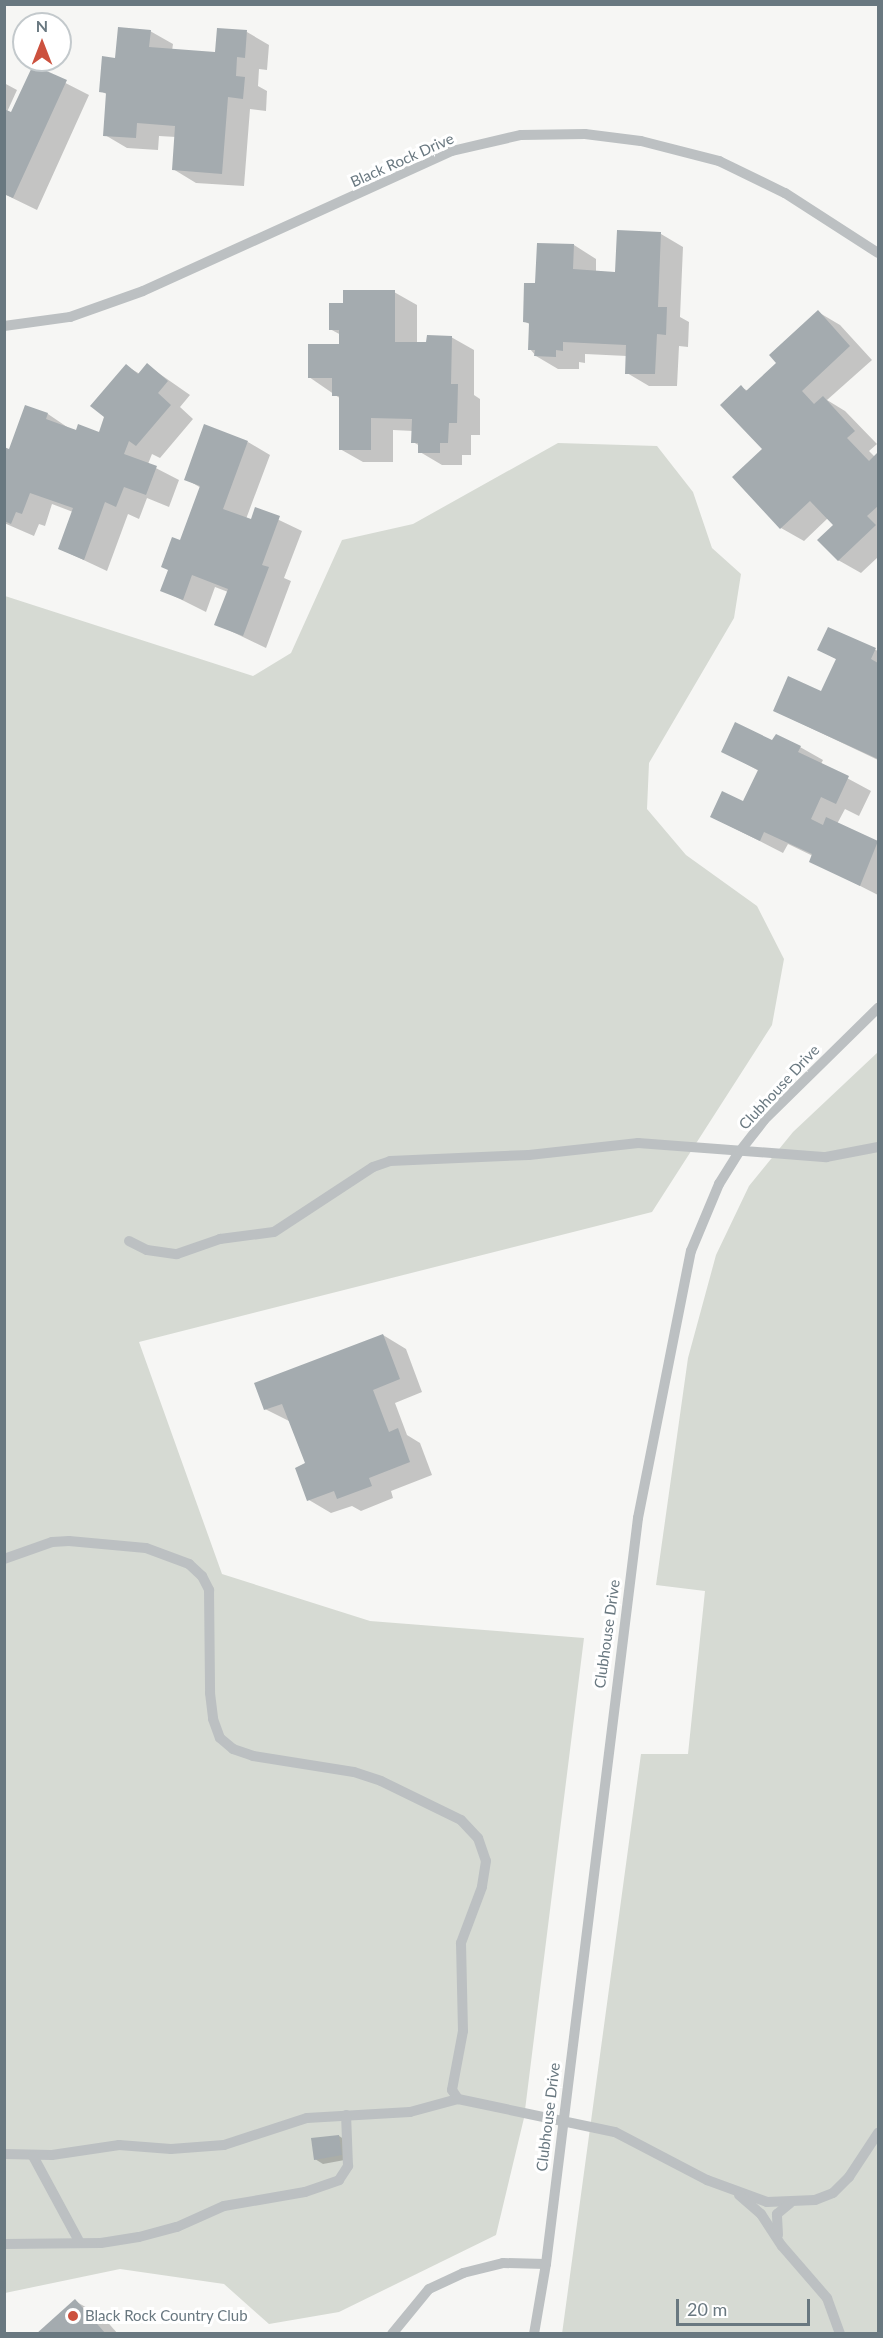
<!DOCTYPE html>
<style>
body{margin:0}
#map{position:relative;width:883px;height:2338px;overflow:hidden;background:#f6f6f4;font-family:Lato,sans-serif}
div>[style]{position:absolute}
.green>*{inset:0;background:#d6dad3}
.shadow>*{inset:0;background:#0003}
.building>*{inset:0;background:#a4abaf}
.minor>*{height:10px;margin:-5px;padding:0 5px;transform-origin:5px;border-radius:5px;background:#bcc0c2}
.dots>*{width:16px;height:16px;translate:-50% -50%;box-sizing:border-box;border:3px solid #fff;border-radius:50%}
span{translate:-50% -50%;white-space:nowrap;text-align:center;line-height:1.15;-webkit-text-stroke:6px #fff;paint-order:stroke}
.street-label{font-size:15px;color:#697880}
.poi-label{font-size:15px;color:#697880}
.left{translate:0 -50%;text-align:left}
.frame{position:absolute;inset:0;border:6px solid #697880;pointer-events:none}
.north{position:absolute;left:12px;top:12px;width:60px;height:60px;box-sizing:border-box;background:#fff;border:2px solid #c3c9cc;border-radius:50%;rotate:0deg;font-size:16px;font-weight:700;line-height:24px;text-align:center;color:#697880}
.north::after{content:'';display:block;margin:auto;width:21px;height:27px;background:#cc513e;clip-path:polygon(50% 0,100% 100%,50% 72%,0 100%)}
.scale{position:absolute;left:676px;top:2299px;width:134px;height:27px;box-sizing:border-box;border:3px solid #697880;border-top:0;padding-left:8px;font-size:18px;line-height:21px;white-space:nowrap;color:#697880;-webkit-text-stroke:4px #fff;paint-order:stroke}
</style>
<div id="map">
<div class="green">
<div style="clip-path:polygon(558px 443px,657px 446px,693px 492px,712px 548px,741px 574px,734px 618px,649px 763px,647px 809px,686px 855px,757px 906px,784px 959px,772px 1025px,652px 1212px,139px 1342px,222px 1574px,370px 1621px,584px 1638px,524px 2118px,496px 2235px,339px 2312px,269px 2324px,224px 2284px,120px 2269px,5px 2293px,5px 596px,253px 676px,291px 653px,342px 540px,413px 524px)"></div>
<div style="clip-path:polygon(878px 1052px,878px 2333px,562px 2334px,641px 1754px,688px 1754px,705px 1591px,656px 1585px,688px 1358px,716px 1255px,749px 1186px,793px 1132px)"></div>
</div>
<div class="shadow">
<div style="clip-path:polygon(150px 31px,173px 44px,172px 51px,216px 54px,247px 32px,269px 45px,267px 70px,259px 69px,258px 86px,267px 91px,266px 111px,250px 109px,244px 186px,196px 183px,173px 169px,176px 137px,159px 136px,158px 150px,127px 148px,105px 135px,108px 95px,101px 91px,117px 60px)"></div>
<div style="clip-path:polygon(34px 67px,89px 95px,37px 210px,4px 194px,4px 83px,17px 90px,7px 112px,12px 114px)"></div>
<div style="clip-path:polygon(661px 234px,683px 247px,680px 317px,689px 322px,688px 347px,679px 346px,677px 386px,649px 386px,627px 373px,627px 356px,585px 354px,585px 363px,579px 362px,579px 369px,558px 369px,536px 356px,530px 349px,531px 325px,524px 321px,537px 285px,574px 245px,596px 259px,596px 272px,616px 273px)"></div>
<div style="clip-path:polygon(394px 292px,417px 305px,417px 344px,451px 337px,474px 350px,474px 395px,480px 399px,480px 435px,471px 435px,471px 455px,462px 455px,462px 465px,442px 465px,420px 452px,420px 446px,413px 442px,413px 431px,393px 430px,393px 462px,363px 462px,340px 449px,341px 399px,309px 377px,341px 345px,341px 335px,330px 329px,344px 304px)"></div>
<div style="clip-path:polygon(818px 312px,840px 325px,872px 360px,827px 400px,845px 411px,877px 444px,869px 451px,875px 457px,878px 454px,878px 557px,861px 573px,838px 560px,835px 525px,828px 518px,804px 541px,781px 528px,764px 450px,741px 387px,748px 391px,778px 363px)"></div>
<div style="clip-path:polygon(147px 365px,190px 395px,180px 407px,193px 419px,160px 458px,152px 454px,148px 464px,179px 480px,169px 507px,147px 498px,139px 519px,128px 514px,107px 571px,60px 549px,73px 512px,52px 504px,45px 526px,39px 524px,34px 536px,4px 523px,4px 449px,10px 451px,26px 407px,48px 414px,70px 429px,100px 434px,126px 366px,140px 374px)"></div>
<div style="clip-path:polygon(248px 442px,270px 455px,246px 519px,252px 521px,256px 509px,302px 531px,284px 578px,291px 581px,266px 648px,216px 624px,228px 592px,215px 587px,206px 612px,162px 590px,201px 488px,186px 479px)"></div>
<div style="clip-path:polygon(829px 629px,878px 651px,878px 760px,775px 711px,822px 693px,838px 660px,819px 650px)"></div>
<div style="clip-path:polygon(773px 742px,800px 747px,823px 760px,821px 764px,871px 791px,859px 816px,845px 809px,837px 824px,878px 843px,878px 895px,811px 861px,813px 856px,788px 844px,783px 853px,712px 817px,744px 803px,759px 771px,723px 751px)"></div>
<div style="clip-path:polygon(383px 1335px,406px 1349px,422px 1392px,395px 1403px,407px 1435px,420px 1443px,432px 1475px,391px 1491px,393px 1498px,361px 1511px,352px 1506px,331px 1513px,309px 1500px,307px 1464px,291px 1422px,265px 1409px)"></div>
<div style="clip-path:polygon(339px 2136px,347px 2141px,350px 2159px,323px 2164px,315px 2159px)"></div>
<div style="clip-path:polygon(75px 2301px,103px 2317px,118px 2334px,38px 2334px)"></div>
</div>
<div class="building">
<div style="clip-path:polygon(118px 27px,151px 30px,149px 47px,215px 52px,217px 28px,247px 30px,245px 58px,237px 57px,236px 76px,245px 77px,243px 99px,228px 97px,222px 174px,172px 170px,175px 126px,137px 123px,136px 138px,103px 136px,106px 93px,99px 92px,102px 56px,115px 58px)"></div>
<div style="clip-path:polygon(33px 65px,67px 80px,13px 198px,4px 194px,4px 109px,11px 112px)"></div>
<div style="clip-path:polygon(617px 230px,661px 232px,658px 307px,667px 307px,666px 335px,657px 334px,655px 374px,625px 374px,626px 345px,563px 342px,563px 351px,556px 350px,556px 357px,534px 356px,535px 350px,528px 350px,529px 323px,523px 322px,524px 283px,535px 283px,537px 243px,574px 244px,573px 269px,615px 272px)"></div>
<div style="clip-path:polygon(343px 290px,395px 290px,395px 342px,426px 342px,427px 335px,452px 336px,451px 384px,458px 384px,457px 423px,449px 423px,448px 443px,440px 443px,440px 453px,418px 453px,418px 443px,411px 443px,412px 419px,371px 418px,371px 450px,339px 450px,339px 396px,332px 396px,332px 378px,308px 378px,308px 344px,339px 344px,339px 330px,329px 330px,329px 303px,343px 303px)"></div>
<div style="clip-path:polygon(818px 310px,850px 346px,802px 391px,814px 404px,823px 396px,855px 431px,847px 438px,869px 461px,878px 452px,878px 506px,867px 516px,876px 525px,838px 561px,817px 540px,833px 525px,810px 501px,780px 529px,732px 477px,762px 449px,720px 405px,741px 385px,746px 391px,776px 363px,769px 355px)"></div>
<div style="clip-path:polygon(147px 363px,168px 381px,158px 393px,171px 405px,136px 446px,129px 441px,124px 454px,157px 466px,146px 495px,124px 487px,116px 507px,105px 502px,84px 560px,58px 549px,73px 508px,30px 493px,22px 514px,16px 512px,11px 524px,4px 521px,4px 447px,9px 449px,25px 405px,48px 413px,46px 419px,76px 430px,78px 424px,99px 432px,104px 417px,90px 406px,126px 364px,138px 374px)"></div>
<div style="clip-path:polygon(204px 424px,248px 441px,223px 509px,251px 519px,255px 507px,280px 516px,262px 565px,269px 567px,243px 636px,214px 625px,228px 589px,192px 575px,183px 600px,160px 591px,168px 570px,161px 567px,172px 537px,180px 540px,200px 486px,184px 480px)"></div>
<div style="clip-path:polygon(828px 627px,876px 648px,871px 659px,878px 663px,878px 759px,773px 711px,788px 676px,821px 691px,836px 659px,817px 650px)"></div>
<div style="clip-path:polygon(735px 722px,772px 740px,776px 734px,801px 746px,798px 752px,849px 776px,836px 804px,821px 797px,811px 819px,823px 825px,826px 817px,878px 841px,860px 886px,809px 862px,812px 854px,764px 832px,760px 841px,710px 817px,722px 791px,743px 801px,758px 770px,721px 752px)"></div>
<div style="clip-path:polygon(383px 1334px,400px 1379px,373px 1390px,389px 1432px,398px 1428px,410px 1462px,369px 1478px,372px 1486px,337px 1499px,334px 1491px,307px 1501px,295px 1468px,305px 1463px,282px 1404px,264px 1410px,254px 1383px)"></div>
<div style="clip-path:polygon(339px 2135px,342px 2155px,314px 2160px,311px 2138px)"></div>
<div style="clip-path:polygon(75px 2299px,106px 2334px,36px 2334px)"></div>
</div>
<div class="minor">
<div style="left:4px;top:326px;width:67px;rotate:-7.8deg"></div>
<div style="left:70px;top:317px;width:77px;rotate:-19.6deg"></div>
<div style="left:143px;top:291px;width:339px;rotate:-24.4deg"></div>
<div style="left:452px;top:151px;width:71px;rotate:-13.1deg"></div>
<div style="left:521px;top:135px;width:64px;rotate:-0.9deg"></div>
<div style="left:585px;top:134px;width:56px;rotate:7.1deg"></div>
<div style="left:641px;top:141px;width:81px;rotate:14.4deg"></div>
<div style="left:719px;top:161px;width:73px;rotate:25.9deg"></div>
<div style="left:785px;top:193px;width:111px;rotate:32.8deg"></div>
<div style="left:129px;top:1241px;width:20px;rotate:27deg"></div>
<div style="left:147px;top:1250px;width:30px;rotate:8deg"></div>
<div style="left:177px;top:1254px;width:46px;rotate:-19.2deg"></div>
<div style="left:220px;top:1239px;width:54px;rotate:-7.4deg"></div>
<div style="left:274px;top:1232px;width:118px;rotate:-33.3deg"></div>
<div style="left:373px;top:1167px;width:18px;rotate:-19deg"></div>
<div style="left:390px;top:1161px;width:139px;rotate:-2.5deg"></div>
<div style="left:529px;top:1155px;width:110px;rotate:-6.3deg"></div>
<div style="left:638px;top:1143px;width:189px;rotate:4.3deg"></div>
<div style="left:826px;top:1157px;width:53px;rotate:-10.9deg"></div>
<div style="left:4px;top:1559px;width:51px;rotate:-19.5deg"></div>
<div style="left:52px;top:1542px;width:17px;rotate:-3deg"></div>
<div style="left:69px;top:1541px;width:77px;rotate:5.2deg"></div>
<div style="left:146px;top:1548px;width:46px;rotate:20.4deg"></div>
<div style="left:189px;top:1564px;width:18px;rotate:43deg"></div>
<div style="left:202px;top:1576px;width:16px;rotate:63deg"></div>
<div style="left:209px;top:1590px;width:103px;rotate:89.4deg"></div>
<div style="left:210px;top:1693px;width:26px;rotate:83deg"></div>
<div style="left:213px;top:1719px;width:20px;rotate:70deg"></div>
<div style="left:220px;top:1738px;width:17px;rotate:40deg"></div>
<div style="left:233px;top:1749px;width:21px;rotate:19deg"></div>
<div style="left:253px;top:1756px;width:102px;rotate:9deg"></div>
<div style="left:354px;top:1772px;width:28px;rotate:18deg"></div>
<div style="left:381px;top:1781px;width:89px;rotate:26deg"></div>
<div style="left:461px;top:1820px;width:25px;rotate:47deg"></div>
<div style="left:478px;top:1838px;width:24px;rotate:71deg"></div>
<div style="left:486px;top:1861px;width:26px;rotate:99deg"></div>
<div style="left:482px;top:1887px;width:60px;rotate:110.6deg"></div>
<div style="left:461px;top:1943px;width:88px;rotate:88.7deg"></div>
<div style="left:463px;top:2031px;width:60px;rotate:100.6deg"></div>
<div style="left:452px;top:2090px;width:11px;rotate:56deg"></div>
<div style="left:458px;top:2099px;width:160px;rotate:11.9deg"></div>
<div style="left:615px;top:2132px;width:104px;rotate:27.6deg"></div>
<div style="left:707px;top:2180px;width:64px;rotate:20.1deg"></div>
<div style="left:767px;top:2202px;width:48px;rotate:-2.4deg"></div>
<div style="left:815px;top:2200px;width:19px;rotate:-21deg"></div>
<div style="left:833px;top:2193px;width:23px;rotate:-45deg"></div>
<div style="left:849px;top:2177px;width:53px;rotate:-56.6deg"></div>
<div style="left:4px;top:2154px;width:48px;rotate:1.2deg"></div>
<div style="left:52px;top:2155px;width:68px;rotate:-8.5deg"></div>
<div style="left:119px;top:2145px;width:52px;rotate:4.4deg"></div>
<div style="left:171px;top:2149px;width:53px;rotate:-4.3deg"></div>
<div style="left:224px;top:2145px;width:87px;rotate:-18deg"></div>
<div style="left:307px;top:2118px;width:103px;rotate:-3.3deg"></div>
<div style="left:410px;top:2112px;width:50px;rotate:-15.2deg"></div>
<div style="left:33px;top:2156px;width:99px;rotate:61.6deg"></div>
<div style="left:739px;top:2195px;width:29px;rotate:41deg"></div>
<div style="left:761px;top:2214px;width:38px;rotate:57deg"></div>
<div style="left:782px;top:2246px;width:69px;rotate:49.1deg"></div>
<div style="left:827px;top:2298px;width:38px;rotate:70deg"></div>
<div style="left:778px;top:2235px;width:21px;rotate:-93deg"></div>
<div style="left:777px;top:2214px;width:17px;rotate:-40deg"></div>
<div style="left:4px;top:2244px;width:97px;rotate:-0.6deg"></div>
<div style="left:101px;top:2243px;width:38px;rotate:-9deg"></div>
<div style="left:139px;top:2237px;width:39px;rotate:-15deg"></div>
<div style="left:177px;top:2227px;width:51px;rotate:-24.1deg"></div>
<div style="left:224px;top:2206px;width:82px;rotate:-9.8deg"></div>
<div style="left:305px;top:2192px;width:36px;rotate:-19deg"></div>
<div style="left:339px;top:2180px;width:17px;rotate:-57deg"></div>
<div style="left:348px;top:2166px;width:51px;rotate:-92.2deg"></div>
<div style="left:392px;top:2334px;width:58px;rotate:-50.6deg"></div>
<div style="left:429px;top:2289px;width:38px;rotate:-25deg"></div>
<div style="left:463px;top:2273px;width:41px;rotate:-14deg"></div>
<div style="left:503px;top:2263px;width:43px;rotate:1.3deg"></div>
<div style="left:534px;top:2334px;width:71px;rotate:-80.3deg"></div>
<div style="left:546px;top:2264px;width:752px;rotate:-82.97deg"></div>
<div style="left:638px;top:1518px;width:272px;rotate:-78.8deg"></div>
<div style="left:691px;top:1251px;width:73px;rotate:-67.3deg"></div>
<div style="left:719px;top:1184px;width:39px;rotate:-58deg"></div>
<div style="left:740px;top:1151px;width:39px;rotate:-52deg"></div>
<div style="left:764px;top:1120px;width:160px;rotate:-44.5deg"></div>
</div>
<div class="dots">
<div style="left:73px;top:2316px;background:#cc513e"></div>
</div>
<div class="street-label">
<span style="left:402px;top:160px;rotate:-24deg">Black Rock Drive</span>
<span style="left:779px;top:1087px;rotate:-47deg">Clubhouse Drive</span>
<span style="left:607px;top:1634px;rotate:-82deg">Clubhouse Drive</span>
<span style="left:548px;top:2117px;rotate:-83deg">Clubhouse Drive</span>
</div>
<div class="poi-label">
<span class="left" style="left:85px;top:2316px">Black Rock Country Club</span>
</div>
<div class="frame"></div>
<div class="north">N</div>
<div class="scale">20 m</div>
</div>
